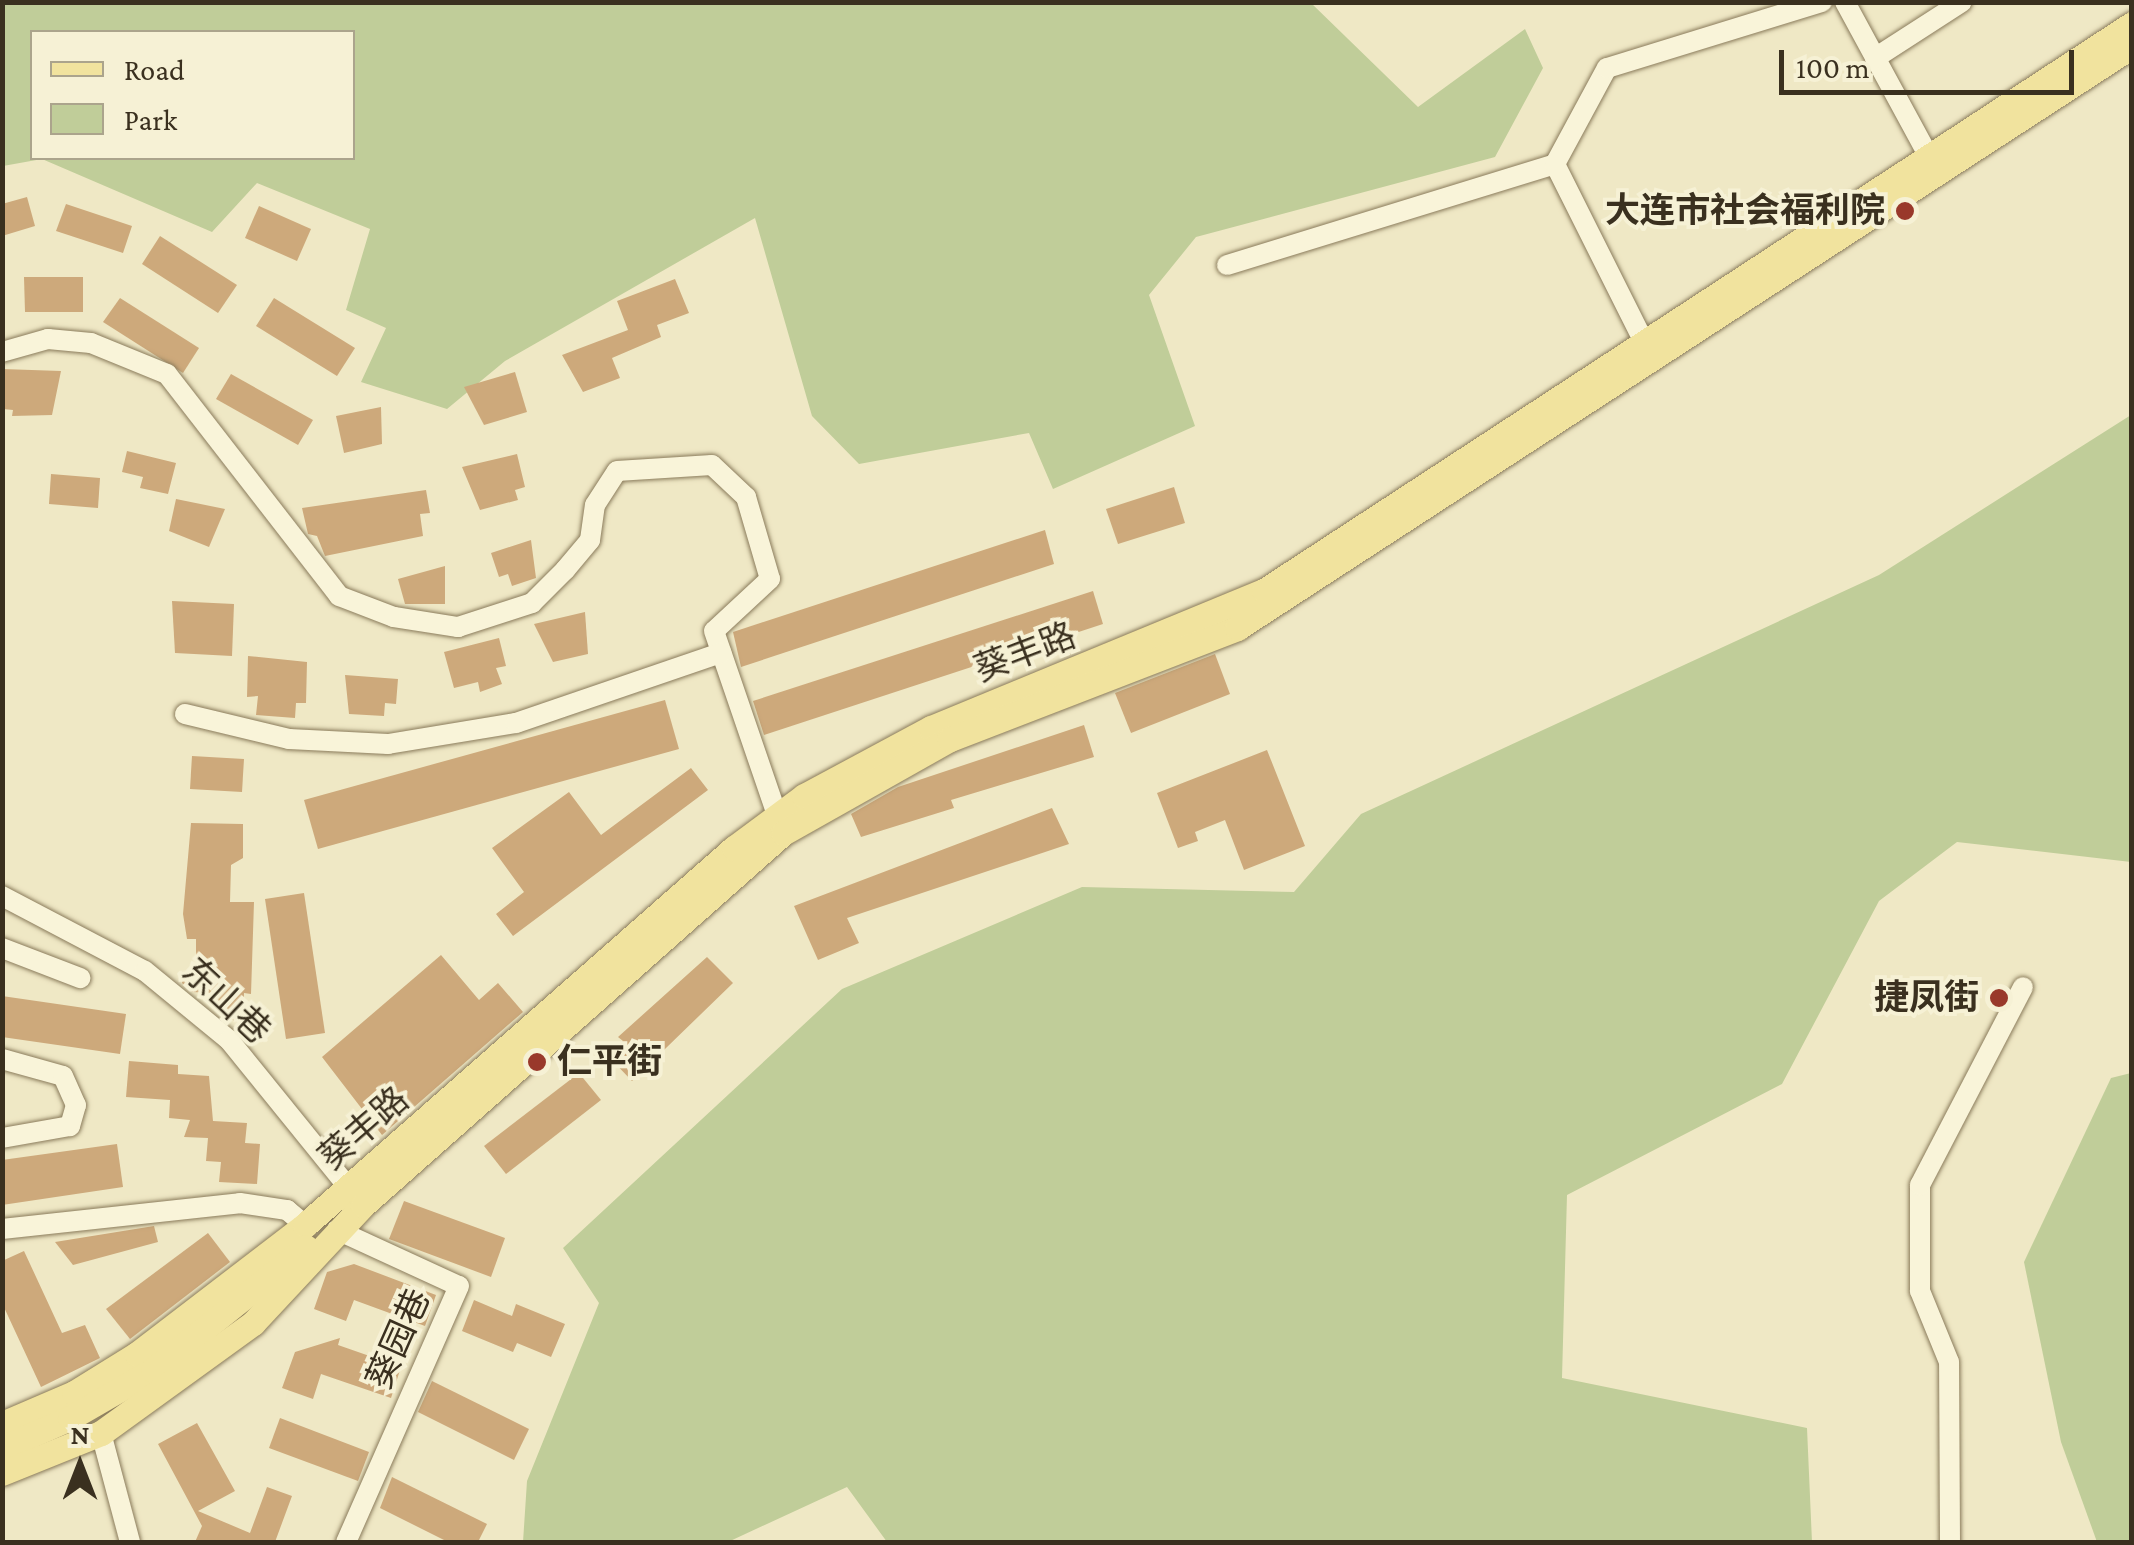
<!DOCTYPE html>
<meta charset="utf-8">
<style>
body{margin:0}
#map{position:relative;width:2134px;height:1545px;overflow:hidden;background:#efe8c5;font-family:"Crimson Pro","Noto Sans SC",serif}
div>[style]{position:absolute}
.green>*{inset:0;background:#c0cd99}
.building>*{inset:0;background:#cda97b}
.roads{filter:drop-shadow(0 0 2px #8a7b5b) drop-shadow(0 0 2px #8a7b5b)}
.minor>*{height:20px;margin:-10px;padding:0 10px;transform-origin:10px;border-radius:10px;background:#f9f4d9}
.major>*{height:25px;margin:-12.5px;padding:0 12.5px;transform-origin:12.5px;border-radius:12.5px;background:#f1e39e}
.dots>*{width:28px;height:28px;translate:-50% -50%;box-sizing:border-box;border:5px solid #f6f1d5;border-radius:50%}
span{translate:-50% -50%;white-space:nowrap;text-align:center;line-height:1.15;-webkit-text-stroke:8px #f6f1d5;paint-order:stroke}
.poi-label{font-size:35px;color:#3a301f;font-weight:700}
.right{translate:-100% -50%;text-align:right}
.left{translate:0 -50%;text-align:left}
.street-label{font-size:35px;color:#3a301f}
.frame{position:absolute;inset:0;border:5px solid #3a301f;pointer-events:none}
.legend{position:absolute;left:30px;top:30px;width:325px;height:130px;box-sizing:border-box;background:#f6f1d5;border:2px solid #aba48c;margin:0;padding:12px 18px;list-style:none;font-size:30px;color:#3a301f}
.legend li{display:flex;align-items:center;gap:20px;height:50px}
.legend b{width:50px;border:2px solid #aba48c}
.north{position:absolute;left:30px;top:1415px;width:100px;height:100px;-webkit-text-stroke:8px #f6f1d5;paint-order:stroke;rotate:0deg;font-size:28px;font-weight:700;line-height:40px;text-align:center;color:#3a301f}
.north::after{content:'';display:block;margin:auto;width:35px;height:45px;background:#3a301f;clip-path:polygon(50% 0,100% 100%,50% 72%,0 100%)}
.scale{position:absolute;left:1779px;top:50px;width:295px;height:45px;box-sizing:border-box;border:5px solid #3a301f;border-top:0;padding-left:12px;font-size:30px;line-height:35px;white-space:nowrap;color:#3a301f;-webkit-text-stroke:8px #f6f1d5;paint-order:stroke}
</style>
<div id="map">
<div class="green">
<div style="clip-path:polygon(evenodd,1310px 2px,1418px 107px,1525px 29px,1543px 68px,1495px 157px,1196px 237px,1149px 295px,1195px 426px,1053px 489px,1029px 433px,859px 464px,812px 416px,755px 218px,505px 361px,447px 409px,361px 382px,386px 328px,346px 310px,370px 229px,257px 183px,212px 232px,42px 159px,3px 166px,3px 3px,1310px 2px,32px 32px,352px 32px,352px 158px,32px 158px,32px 32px)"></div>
<div style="clip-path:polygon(2131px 415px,2131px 862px,1957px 842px,1879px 901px,1782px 1084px,1567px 1195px,1562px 1378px,1807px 1428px,1812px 1542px,887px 1542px,847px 1487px,728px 1542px,523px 1542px,527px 1481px,599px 1303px,563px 1248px,842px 989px,1082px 887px,1294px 892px,1361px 814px,1879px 575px)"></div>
<div style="clip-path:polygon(2131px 1073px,2131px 1542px,2097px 1542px,2061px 1442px,2024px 1262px,2111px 1078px)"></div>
</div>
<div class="building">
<div style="clip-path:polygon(27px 197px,35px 226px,2px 236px,2px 204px)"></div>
<div style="clip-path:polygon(66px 204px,132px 226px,123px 253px,56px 231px)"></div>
<div style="clip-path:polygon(259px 206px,311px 229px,297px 261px,245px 238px)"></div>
<div style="clip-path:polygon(160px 236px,237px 285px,218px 313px,142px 264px)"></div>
<div style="clip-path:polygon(24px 277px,83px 277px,83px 312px,25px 312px)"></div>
<div style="clip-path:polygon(675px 279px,689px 313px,657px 325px,661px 337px,612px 358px,620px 378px,583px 392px,562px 355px,628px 330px,617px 301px)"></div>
<div style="clip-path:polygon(120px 298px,199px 348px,183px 373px,103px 322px)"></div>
<div style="clip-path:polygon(274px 298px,355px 348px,337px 376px,256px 326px)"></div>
<div style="clip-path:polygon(2px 369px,61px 371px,52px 415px,12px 416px,13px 410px,3px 409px)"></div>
<div style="clip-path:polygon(515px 372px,527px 412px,484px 425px,464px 387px)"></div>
<div style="clip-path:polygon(231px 374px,313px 420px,298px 445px,216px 399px)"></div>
<div style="clip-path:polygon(381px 407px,382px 444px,344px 453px,336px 416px)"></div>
<div style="clip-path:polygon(127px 451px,176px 463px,168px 494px,140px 488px,143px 477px,122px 472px)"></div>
<div style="clip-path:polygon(517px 454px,525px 487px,515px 490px,518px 500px,480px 510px,462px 467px)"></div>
<div style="clip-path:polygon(51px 474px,100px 478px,98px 508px,49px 504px)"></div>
<div style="clip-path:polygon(1174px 487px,1185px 523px,1118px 544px,1106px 509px)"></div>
<div style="clip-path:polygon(426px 490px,430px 513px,420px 514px,423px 536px,325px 556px,317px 536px,308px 534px,302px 508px)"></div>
<div style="clip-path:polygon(176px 499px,225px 509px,209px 547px,169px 531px)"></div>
<div style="clip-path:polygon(1045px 530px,1054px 564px,741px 667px,733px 632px)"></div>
<div style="clip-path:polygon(531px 540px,536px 578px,512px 586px,508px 574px,499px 577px,491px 553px)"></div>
<div style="clip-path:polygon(445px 566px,445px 604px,405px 604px,398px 579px)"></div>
<div style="clip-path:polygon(1093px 591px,1103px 624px,764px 735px,753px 701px)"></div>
<div style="clip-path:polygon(172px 601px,234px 604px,232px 656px,175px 653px)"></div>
<div style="clip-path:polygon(585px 612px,588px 654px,553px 662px,534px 624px)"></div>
<div style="clip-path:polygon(499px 638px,506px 666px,496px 668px,502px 684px,480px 692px,478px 682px,454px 688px,444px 652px)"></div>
<div style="clip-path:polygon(1215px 654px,1230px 694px,1131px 733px,1115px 693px)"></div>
<div style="clip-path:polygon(248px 656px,307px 662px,306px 703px,296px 703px,295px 718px,256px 715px,258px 696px,247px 697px)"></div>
<div style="clip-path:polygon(345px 675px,398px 679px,396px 704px,385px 703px,384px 716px,349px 714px)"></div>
<div style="clip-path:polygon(665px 700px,679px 749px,318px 849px,304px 800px)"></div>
<div style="clip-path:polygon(1084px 725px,1094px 757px,951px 800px,954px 808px,861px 837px,851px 814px,898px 787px)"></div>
<div style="clip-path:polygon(1267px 750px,1305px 846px,1244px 870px,1225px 820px,1195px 832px,1198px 841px,1178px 848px,1157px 793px)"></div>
<div style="clip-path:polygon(192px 756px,244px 759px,242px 792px,190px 789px)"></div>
<div style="clip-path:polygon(691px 768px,708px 790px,513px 936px,496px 914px,524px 892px,492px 848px,569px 792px,601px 835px)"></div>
<div style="clip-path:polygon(1052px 808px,1069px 844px,847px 918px,859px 943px,818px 960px,794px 906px)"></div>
<div style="clip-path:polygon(191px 823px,243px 824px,243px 858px,231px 865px,230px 902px,254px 902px,251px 994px,244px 993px,243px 1026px,213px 1009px,214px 993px,192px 992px,182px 983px,182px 971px,196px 972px,196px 939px,187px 939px,183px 914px)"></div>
<div style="clip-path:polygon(304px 893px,325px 1033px,286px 1039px,265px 899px)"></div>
<div style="clip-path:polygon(441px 955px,479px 1000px,498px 983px,523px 1012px,382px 1135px,322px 1057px)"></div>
<div style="clip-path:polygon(707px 957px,733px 983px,632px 1081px,608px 1056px,623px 1041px,618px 1037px)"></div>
<div style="clip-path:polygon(2px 996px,126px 1014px,120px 1054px,2px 1037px)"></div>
<div style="clip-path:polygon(129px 1061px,178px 1065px,178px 1074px,209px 1076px,213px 1121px,247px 1123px,245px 1143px,260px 1144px,257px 1184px,219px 1182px,221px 1162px,206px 1161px,208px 1138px,184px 1137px,190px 1120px,169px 1118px,170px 1100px,126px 1097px)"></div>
<div style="clip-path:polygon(579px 1073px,601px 1100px,506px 1174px,484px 1146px)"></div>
<div style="clip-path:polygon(117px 1144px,123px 1187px,2px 1205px,2px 1160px)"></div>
<div style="clip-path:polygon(404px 1201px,505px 1238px,491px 1277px,389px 1239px)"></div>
<div style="clip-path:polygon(154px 1226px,158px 1242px,73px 1265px,55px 1242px)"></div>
<div style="clip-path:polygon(208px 1233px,230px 1262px,130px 1339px,106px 1309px)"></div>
<div style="clip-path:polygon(24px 1251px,62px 1333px,85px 1325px,100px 1358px,41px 1387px,2px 1303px,2px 1261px)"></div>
<div style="clip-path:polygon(354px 1264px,436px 1295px,425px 1326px,354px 1300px,346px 1321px,314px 1309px,327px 1272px)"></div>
<div style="clip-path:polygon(474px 1300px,512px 1316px,516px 1304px,565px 1324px,551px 1357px,517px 1343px,513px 1352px,462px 1331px)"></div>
<div style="clip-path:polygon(340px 1338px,338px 1345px,401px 1367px,391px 1398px,321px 1374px,313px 1399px,282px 1388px,295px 1352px)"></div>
<div style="clip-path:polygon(432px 1381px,529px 1429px,514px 1460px,418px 1412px)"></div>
<div style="clip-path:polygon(280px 1418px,369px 1452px,358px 1481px,269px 1448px)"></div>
<div style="clip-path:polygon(197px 1423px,235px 1491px,198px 1511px,250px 1533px,267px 1487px,292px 1496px,275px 1542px,195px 1542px,202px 1526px,158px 1444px)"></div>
<div style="clip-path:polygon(392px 1477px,487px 1524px,478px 1542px,448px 1542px,380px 1508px)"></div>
</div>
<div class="roads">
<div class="minor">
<div style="left:1845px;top:2px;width:176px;rotate:61.5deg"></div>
<div style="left:1875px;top:58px;width:103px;rotate:-32.8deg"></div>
<div style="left:1227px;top:265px;width:343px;rotate:-17.1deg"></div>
<div style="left:1644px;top:342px;width:199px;rotate:-116.6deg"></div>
<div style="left:1555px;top:164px;width:109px;rotate:-61.6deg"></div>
<div style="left:1607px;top:68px;width:225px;rotate:-17.1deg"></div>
<div style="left:2px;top:352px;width:48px;rotate:-15.8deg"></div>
<div style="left:48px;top:339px;width:43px;rotate:5.3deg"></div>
<div style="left:91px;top:343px;width:82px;rotate:22.2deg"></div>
<div style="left:167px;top:374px;width:281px;rotate:52.2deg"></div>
<div style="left:339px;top:596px;width:59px;rotate:20.9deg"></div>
<div style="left:394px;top:617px;width:65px;rotate:8.9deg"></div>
<div style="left:458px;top:627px;width:78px;rotate:-18deg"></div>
<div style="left:532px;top:603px;width:47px;rotate:-45deg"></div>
<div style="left:565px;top:570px;width:39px;rotate:-50deg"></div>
<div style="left:590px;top:540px;width:35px;rotate:-82deg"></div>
<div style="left:595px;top:505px;width:40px;rotate:-57.1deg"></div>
<div style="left:617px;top:471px;width:95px;rotate:-3.6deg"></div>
<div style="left:712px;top:465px;width:47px;rotate:43.3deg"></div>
<div style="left:746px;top:497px;width:85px;rotate:73.7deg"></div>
<div style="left:770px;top:579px;width:76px;rotate:137.1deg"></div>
<div style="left:714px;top:631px;width:207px;rotate:71.1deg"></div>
<div style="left:185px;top:714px;width:107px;rotate:13.5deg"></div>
<div style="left:289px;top:739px;width:99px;rotate:2.9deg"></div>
<div style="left:388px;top:744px;width:130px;rotate:-9.3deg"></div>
<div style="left:516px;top:723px;width:217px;rotate:-18.9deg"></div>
<div style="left:2px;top:896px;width:161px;rotate:27.7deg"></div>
<div style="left:145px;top:971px;width:109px;rotate:39.4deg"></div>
<div style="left:229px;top:1040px;width:203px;rotate:51deg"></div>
<div style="left:2px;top:948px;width:84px;rotate:21deg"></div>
<div style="left:2px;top:1059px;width:63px;rotate:15.6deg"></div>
<div style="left:63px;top:1076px;width:32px;rotate:66deg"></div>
<div style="left:76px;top:1105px;width:22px;rotate:106deg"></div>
<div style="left:70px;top:1126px;width:69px;rotate:170deg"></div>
<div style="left:2px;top:1229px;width:239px;rotate:-6.2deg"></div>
<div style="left:240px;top:1203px;width:48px;rotate:8.5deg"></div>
<div style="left:287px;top:1210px;width:23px;rotate:40deg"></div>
<div style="left:337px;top:1230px;width:134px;rotate:24.7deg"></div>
<div style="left:459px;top:1286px;width:280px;rotate:113.8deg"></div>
<div style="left:101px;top:1433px;width:113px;rotate:75.1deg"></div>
<div style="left:1950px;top:1542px;width:180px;rotate:-90.3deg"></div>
<div style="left:1949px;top:1362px;width:77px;rotate:-112.2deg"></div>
<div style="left:1920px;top:1291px;width:106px;rotate:-90deg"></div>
<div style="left:1920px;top:1185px;width:223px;rotate:-62.5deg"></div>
</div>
<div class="major">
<div style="left:2px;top:1424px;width:78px;rotate:-23.3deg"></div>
<div style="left:74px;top:1393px;width:74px;rotate:-31.8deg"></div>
<div style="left:137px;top:1354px;width:212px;rotate:-37.5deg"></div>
<div style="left:305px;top:1225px;width:571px;rotate:-41.31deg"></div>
<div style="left:734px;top:848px;width:87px;rotate:-36.6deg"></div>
<div style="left:804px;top:796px;width:144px;rotate:-28.2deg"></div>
<div style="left:931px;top:728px;width:360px;rotate:-22.4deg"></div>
<div style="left:1264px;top:591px;width:1037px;rotate:-33.15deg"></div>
<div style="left:2px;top:1448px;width:74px;rotate:-23.8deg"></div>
<div style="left:70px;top:1418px;width:96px;rotate:-30deg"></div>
<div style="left:153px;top:1370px;width:196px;rotate:-38.8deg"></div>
<div style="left:2px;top:1473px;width:107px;rotate:-22deg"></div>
<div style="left:101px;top:1433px;width:188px;rotate:-35.9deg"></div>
<div style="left:253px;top:1323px;width:161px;rotate:-47deg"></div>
<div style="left:363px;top:1205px;width:561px;rotate:-41.53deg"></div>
<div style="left:783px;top:833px;width:192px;rotate:-29.4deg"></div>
<div style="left:950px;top:739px;width:308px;rotate:-21.1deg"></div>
<div style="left:1237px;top:628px;width:1068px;rotate:-33.04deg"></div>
</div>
</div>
<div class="dots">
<div style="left:1905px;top:211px;background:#99392b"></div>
<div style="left:1999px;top:998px;background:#99392b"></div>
<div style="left:537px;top:1062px;background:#99392b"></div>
</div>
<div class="poi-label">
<span class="right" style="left:1885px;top:211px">大连市社会福利院</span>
<span class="right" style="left:1979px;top:998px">捷凤街</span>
<span class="left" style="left:557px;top:1062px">仁平街</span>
</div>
<div class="street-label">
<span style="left:1025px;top:653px;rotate:-21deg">葵丰路</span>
<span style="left:226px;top:1001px;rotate:43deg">东山巷</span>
<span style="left:364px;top:1129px;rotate:-41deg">葵丰路</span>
<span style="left:399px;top:1339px;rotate:-66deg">葵园巷</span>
</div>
<div class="frame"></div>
<ul class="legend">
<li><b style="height:12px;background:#f1e39e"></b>Road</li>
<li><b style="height:28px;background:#c0cd99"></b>Park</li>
</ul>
<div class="north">N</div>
<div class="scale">100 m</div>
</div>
